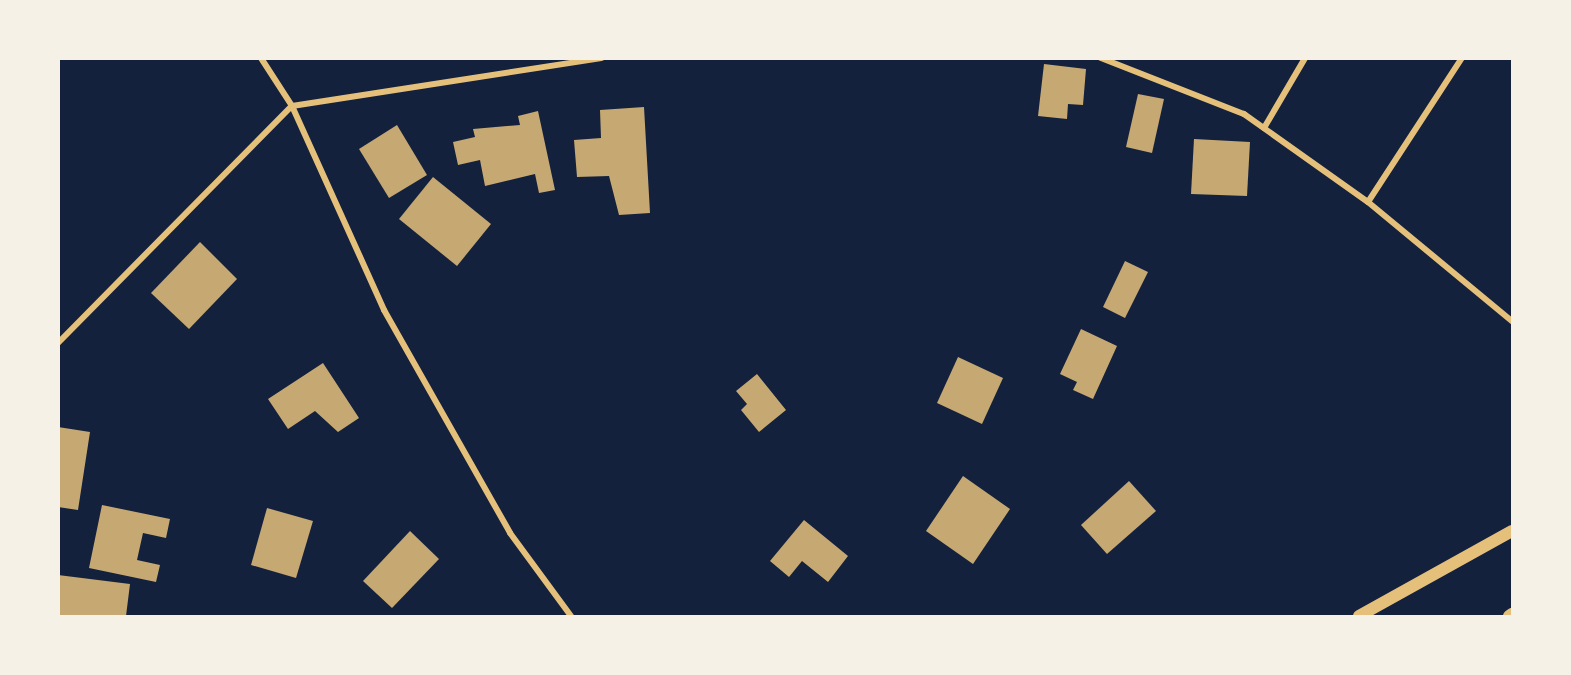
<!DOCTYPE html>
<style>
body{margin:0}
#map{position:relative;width:1571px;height:675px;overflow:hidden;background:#14213d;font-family:Manrope,sans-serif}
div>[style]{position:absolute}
.building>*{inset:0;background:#c6a872}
.minor>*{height:6px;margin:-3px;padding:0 3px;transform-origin:3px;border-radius:3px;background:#e5c07b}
.secondary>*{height:12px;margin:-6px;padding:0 6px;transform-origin:6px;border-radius:6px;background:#e5c07b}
span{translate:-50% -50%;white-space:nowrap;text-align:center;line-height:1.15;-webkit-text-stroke:6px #f6f1e7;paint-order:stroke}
.frame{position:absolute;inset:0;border:60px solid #f6f1e7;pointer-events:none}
</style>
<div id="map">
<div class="building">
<div style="clip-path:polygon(1044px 64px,1086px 69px,1083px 105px,1068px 104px,1067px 119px,1038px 116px)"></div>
<div style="clip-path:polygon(1138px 94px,1164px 99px,1152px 153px,1126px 147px)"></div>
<div style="clip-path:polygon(644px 107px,650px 213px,619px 215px,609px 176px,577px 177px,574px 140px,601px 138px,600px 110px)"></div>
<div style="clip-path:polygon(538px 111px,555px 190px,539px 193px,535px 174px,485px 186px,480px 160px,458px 165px,453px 142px,475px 137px,473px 129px,520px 125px,518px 116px)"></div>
<div style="clip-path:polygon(397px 125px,427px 175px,389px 198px,359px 149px)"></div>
<div style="clip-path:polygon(1194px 139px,1250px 142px,1247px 196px,1191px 194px)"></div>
<div style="clip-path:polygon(433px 177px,491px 224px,457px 266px,399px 219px)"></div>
<div style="clip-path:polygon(200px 242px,237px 279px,189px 329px,151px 293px)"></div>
<div style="clip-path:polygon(1125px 261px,1148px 272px,1125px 318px,1103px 307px)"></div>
<div style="clip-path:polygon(1081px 329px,1117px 346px,1093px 399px,1073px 390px,1077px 382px,1060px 374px)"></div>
<div style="clip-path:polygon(958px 357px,1003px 378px,982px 424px,937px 403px)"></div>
<div style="clip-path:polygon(323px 363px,359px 418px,338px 432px,315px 411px,288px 429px,268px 399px)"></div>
<div style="clip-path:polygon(757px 374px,786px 410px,759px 432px,741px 410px,747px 404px,736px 391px)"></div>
<div style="clip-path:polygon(58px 427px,90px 432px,78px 510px,58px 507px)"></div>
<div style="clip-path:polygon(963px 476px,1010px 509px,973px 564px,926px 531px)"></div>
<div style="clip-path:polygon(1129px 481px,1156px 511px,1107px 554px,1081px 525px)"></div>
<div style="clip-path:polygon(102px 505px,170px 519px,166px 538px,143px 533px,137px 560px,160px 565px,156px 582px,89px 568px)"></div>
<div style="clip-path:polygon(267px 508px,313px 521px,296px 578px,251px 565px)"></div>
<div style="clip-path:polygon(804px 520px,848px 556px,828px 582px,802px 561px,789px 577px,770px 561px)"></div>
<div style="clip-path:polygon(410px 531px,439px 559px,392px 608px,363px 581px)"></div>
<div style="clip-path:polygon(58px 575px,130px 584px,126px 616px,58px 616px)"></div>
</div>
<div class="minor">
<div style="left:261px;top:58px;width:57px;rotate:57.1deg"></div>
<div style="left:292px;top:106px;width:224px;rotate:65.7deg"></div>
<div style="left:384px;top:310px;width:256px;rotate:60.5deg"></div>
<div style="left:510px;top:533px;width:103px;rotate:53.7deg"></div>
<div style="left:1101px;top:58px;width:154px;rotate:21.4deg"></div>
<div style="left:1244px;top:114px;width:152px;rotate:35.4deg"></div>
<div style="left:1368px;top:202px;width:187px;rotate:39.6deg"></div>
<div style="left:1264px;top:128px;width:81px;rotate:-59.6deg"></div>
<div style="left:1368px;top:202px;width:172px;rotate:-56.9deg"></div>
<div style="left:58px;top:343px;width:333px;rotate:-45.4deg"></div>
<div style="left:292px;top:106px;width:313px;rotate:-8.8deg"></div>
</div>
<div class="secondary">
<div style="left:1359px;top:616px;width:175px;rotate:-29.1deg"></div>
<div style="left:1509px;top:616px;width:4px;rotate:-34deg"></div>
</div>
<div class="frame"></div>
</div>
